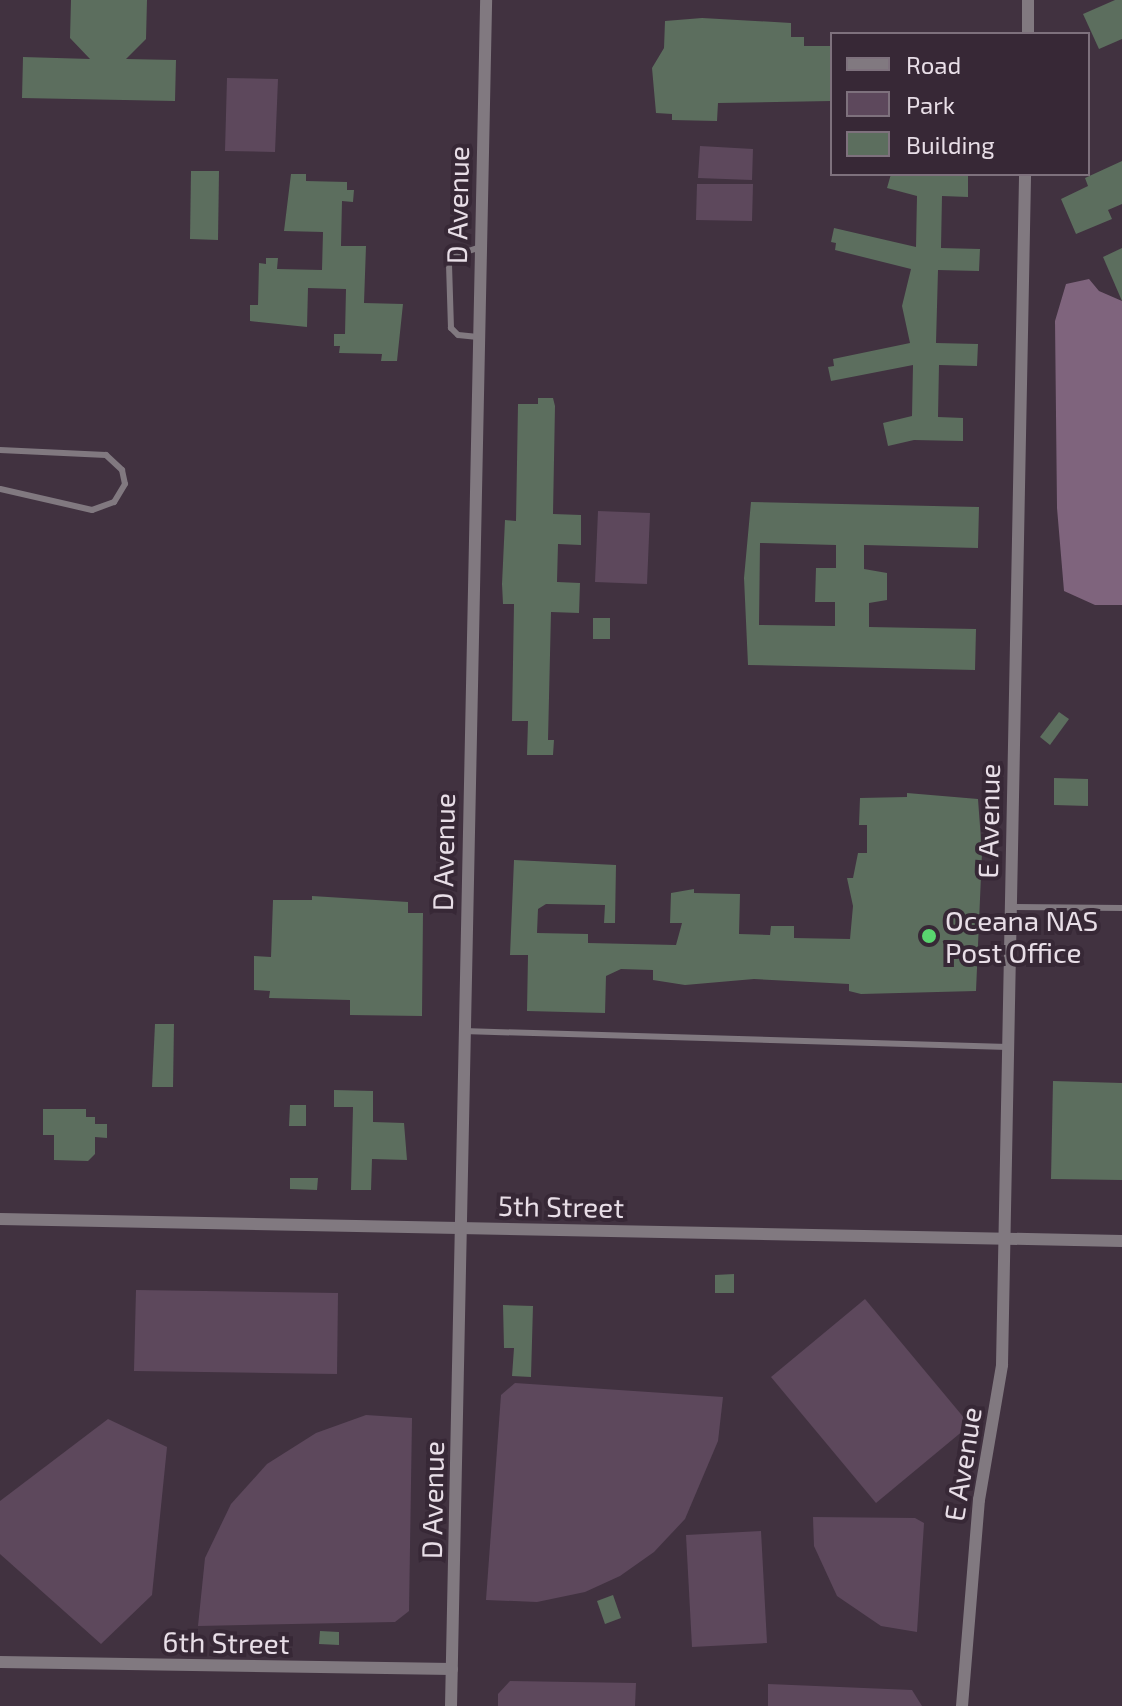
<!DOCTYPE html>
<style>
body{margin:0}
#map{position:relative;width:1122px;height:1706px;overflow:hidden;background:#413240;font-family:"Exo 2",sans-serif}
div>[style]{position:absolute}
.green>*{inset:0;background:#5d485c}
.forest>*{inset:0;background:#7f647d}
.building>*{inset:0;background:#5c6e5e}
.lane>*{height:6px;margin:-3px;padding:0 3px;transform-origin:3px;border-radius:3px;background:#817980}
.street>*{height:12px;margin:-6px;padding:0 6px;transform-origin:6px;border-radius:6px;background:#817980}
.dots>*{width:22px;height:22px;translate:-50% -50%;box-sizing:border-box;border:4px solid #372836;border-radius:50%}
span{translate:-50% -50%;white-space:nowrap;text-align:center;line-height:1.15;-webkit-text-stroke:8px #372836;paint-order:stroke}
.street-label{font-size:28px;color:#e8dee7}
.poi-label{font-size:28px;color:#e8dee7}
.left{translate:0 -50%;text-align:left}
.legend{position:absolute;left:830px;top:32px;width:260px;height:144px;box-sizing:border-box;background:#372836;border:2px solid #7e717d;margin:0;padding:10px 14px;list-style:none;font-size:24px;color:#e8dee7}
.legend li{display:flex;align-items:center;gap:16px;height:40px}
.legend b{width:40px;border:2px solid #7e717d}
</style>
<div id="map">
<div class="green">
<div style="clip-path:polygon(227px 78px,278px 79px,275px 152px,225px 151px)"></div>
<div style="clip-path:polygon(700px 146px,753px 149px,752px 180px,698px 178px)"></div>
<div style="clip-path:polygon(697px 184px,753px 184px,752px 221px,696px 220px)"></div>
<div style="clip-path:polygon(598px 511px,650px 513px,647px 584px,595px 582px)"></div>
<div style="clip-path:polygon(136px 1290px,338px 1293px,337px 1374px,134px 1371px)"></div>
<div style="clip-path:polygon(865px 1299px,970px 1425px,876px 1503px,771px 1377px)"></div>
<div style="clip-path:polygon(515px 1383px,723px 1397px,718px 1441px,685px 1519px,654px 1552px,620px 1576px,585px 1592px,537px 1602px,486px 1600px,501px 1395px)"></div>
<div style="clip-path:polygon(366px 1415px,412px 1418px,409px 1611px,395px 1622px,198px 1626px,205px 1558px,231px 1504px,267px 1464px,316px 1433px)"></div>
<div style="clip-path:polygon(108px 1419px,167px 1447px,152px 1595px,101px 1644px,0 1554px,0 1501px)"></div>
<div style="clip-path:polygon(813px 1517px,915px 1518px,924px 1523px,917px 1632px,881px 1626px,837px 1596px,814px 1546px)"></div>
<div style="clip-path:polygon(761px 1531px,767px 1643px,692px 1647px,686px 1535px)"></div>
<div style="clip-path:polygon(510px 1681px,636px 1683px,635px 1706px,498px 1706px,498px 1694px)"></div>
<div style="clip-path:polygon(768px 1684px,912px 1690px,922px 1706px,768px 1706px)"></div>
</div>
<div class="forest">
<div style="clip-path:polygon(1089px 279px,1099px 291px,1122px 301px,1122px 605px,1095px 605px,1064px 591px,1057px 508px,1055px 321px,1066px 284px)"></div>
</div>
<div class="building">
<div style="clip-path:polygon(71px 0,147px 0,146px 39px,126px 59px,176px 60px,175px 101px,22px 98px,23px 57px,90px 59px,70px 38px)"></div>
<div style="clip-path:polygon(1115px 0,1122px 0,1122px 39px,1099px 49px,1083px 14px)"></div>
<div style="clip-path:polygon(702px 18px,791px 23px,791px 37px,804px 37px,804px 46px,831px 46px,831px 101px,718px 103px,717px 121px,672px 120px,672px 114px,656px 113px,652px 68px,664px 48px,665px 21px)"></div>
<div style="clip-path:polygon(1122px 161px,1122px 204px,1108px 210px,1112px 219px,1076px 234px,1061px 199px,1088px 186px,1085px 178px)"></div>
<div style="clip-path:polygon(191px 171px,219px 171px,218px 240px,190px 239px)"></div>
<div style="clip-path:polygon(291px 174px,306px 174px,306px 181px,347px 182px,347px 190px,354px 190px,353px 202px,342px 201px,341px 246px,366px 246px,364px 303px,403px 304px,397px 361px,381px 361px,382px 354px,339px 353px,340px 346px,334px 346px,334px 334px,345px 334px,346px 289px,308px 288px,307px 327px,250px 321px,250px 305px,258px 305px,259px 263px,266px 264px,266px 258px,278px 258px,277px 269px,322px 270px,323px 232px,284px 231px)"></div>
<div style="clip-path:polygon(891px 174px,968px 174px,968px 197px,942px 196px,941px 248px,980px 249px,979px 271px,938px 270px,936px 343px,978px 344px,977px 366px,939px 365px,938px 417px,963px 418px,963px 441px,914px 440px,888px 446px,883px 423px,912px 416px,913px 365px,831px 381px,828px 367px,834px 366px,833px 359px,910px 343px,902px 306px,911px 269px,835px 250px,836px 243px,831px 242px,834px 228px,916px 247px,917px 196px,887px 188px)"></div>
<div style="clip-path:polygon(1122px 248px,1122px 301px,1103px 257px)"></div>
<div style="clip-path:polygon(538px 398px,553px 398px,555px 406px,553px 514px,581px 515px,581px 545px,558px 544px,557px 582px,580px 583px,579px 613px,551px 612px,548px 740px,554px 740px,553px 755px,527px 755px,528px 721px,512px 721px,514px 604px,503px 604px,502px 584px,505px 520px,516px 521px,518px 404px,538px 404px)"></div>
<div style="clip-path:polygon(evenodd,751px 502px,979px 507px,978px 548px,864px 545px,864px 569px,887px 573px,887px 600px,869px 603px,869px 627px,976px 629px,975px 670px,748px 665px,744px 578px,751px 502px,760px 543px,836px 545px,836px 568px,816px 568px,815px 602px,835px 602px,835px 626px,759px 625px,760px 543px)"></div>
<div style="clip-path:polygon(593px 618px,610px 618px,610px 639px,593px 639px)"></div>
<div style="clip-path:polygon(1059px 712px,1069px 719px,1050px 745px,1040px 737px)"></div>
<div style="clip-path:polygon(1054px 778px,1088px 779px,1088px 806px,1054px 805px)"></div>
<div style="clip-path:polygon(907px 793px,978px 799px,982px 853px,976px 991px,861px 994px,849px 991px,849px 984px,754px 979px,685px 985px,653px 980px,653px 970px,621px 969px,606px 976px,605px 1013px,527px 1011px,528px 955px,510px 955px,514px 860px,616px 865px,615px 923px,604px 923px,605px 905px,546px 904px,538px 909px,537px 933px,588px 934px,588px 943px,676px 945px,682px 923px,670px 923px,671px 893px,694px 889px,694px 893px,740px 894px,739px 934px,770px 935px,771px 926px,794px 926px,794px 938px,850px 939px,853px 906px,847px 878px,853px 878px,858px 853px,867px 853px,867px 825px,859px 825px,860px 798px,907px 797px)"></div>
<div style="clip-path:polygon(312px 896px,408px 902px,408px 913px,423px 913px,422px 1016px,350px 1015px,350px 1000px,269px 998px,270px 991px,254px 990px,254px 956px,271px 957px,273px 900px,312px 900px)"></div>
<div style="clip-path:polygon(155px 1024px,174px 1024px,173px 1087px,152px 1087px)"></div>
<div style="clip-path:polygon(1053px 1081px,1122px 1083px,1122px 1180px,1051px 1179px)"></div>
<div style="clip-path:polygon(334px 1090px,373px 1091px,373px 1122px,404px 1123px,407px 1160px,372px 1159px,371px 1190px,351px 1190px,353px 1107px,334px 1107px)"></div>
<div style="clip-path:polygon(290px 1105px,306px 1105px,306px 1126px,289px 1126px)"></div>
<div style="clip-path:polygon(43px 1109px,86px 1109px,86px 1117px,95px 1117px,95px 1124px,107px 1124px,107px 1138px,95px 1137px,95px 1154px,88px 1161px,54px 1160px,54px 1135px,43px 1135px)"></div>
<div style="clip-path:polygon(290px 1178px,318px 1178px,317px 1190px,290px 1189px)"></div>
<div style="clip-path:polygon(734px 1274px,734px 1293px,715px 1293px,715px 1275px)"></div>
<div style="clip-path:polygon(503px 1305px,533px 1306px,531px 1377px,512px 1376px,514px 1348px,504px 1348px)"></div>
<div style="clip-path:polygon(613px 1595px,621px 1618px,605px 1624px,597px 1601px)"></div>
<div style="clip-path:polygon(320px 1631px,339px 1632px,339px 1645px,319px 1644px)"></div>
</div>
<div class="lane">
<div style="left:478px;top:337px;width:20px;rotate:-174deg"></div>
<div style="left:458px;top:335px;width:10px;rotate:-135deg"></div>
<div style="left:451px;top:328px;width:65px;rotate:-91.8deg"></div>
<div style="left:449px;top:263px;width:8px;rotate:-60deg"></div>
<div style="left:453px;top:256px;width:28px;rotate:-18deg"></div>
<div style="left:0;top:450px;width:106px;rotate:2.7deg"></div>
<div style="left:106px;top:455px;width:22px;rotate:43deg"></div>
<div style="left:122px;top:470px;width:14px;rotate:78deg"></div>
<div style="left:125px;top:484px;width:21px;rotate:121deg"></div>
<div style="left:114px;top:502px;width:23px;rotate:160deg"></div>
<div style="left:92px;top:510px;width:94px;rotate:-167.1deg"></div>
<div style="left:1011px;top:907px;width:111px;rotate:0.5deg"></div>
<div style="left:463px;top:1031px;width:545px;rotate:1.68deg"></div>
</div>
<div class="street">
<div style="left:1028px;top:34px;width:34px;rotate:-90deg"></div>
<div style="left:0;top:1219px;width:1122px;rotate:1.12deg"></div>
<div style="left:0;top:1662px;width:452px;rotate:0.9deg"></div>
<div style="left:451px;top:1706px;width:1706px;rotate:-88.82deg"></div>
<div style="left:962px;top:1706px;width:207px;rotate:-85.3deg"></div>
<div style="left:979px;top:1500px;width:137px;rotate:-80.3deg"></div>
<div style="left:1002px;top:1365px;width:1191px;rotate:-88.89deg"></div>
</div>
<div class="dots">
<div style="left:929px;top:936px;background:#59d56f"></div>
</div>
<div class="street-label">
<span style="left:457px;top:205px;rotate:-89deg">D Avenue</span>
<span style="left:988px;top:821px;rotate:-89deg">E Avenue</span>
<span style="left:443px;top:852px;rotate:-89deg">D Avenue</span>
<span style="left:561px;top:1206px;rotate:1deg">5th Street</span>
<span style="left:962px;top:1464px;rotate:-81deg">E Avenue</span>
<span style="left:432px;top:1500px;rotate:-89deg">D Avenue</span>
<span style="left:226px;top:1642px;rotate:1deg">6th Street</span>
</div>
<div class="poi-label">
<span class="left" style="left:945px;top:936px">Oceana NAS<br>Post Office</span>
</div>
<ul class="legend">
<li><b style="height:10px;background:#817980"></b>Road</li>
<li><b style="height:22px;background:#5d485c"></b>Park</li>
<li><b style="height:22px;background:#5c6e5e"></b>Building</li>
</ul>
</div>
